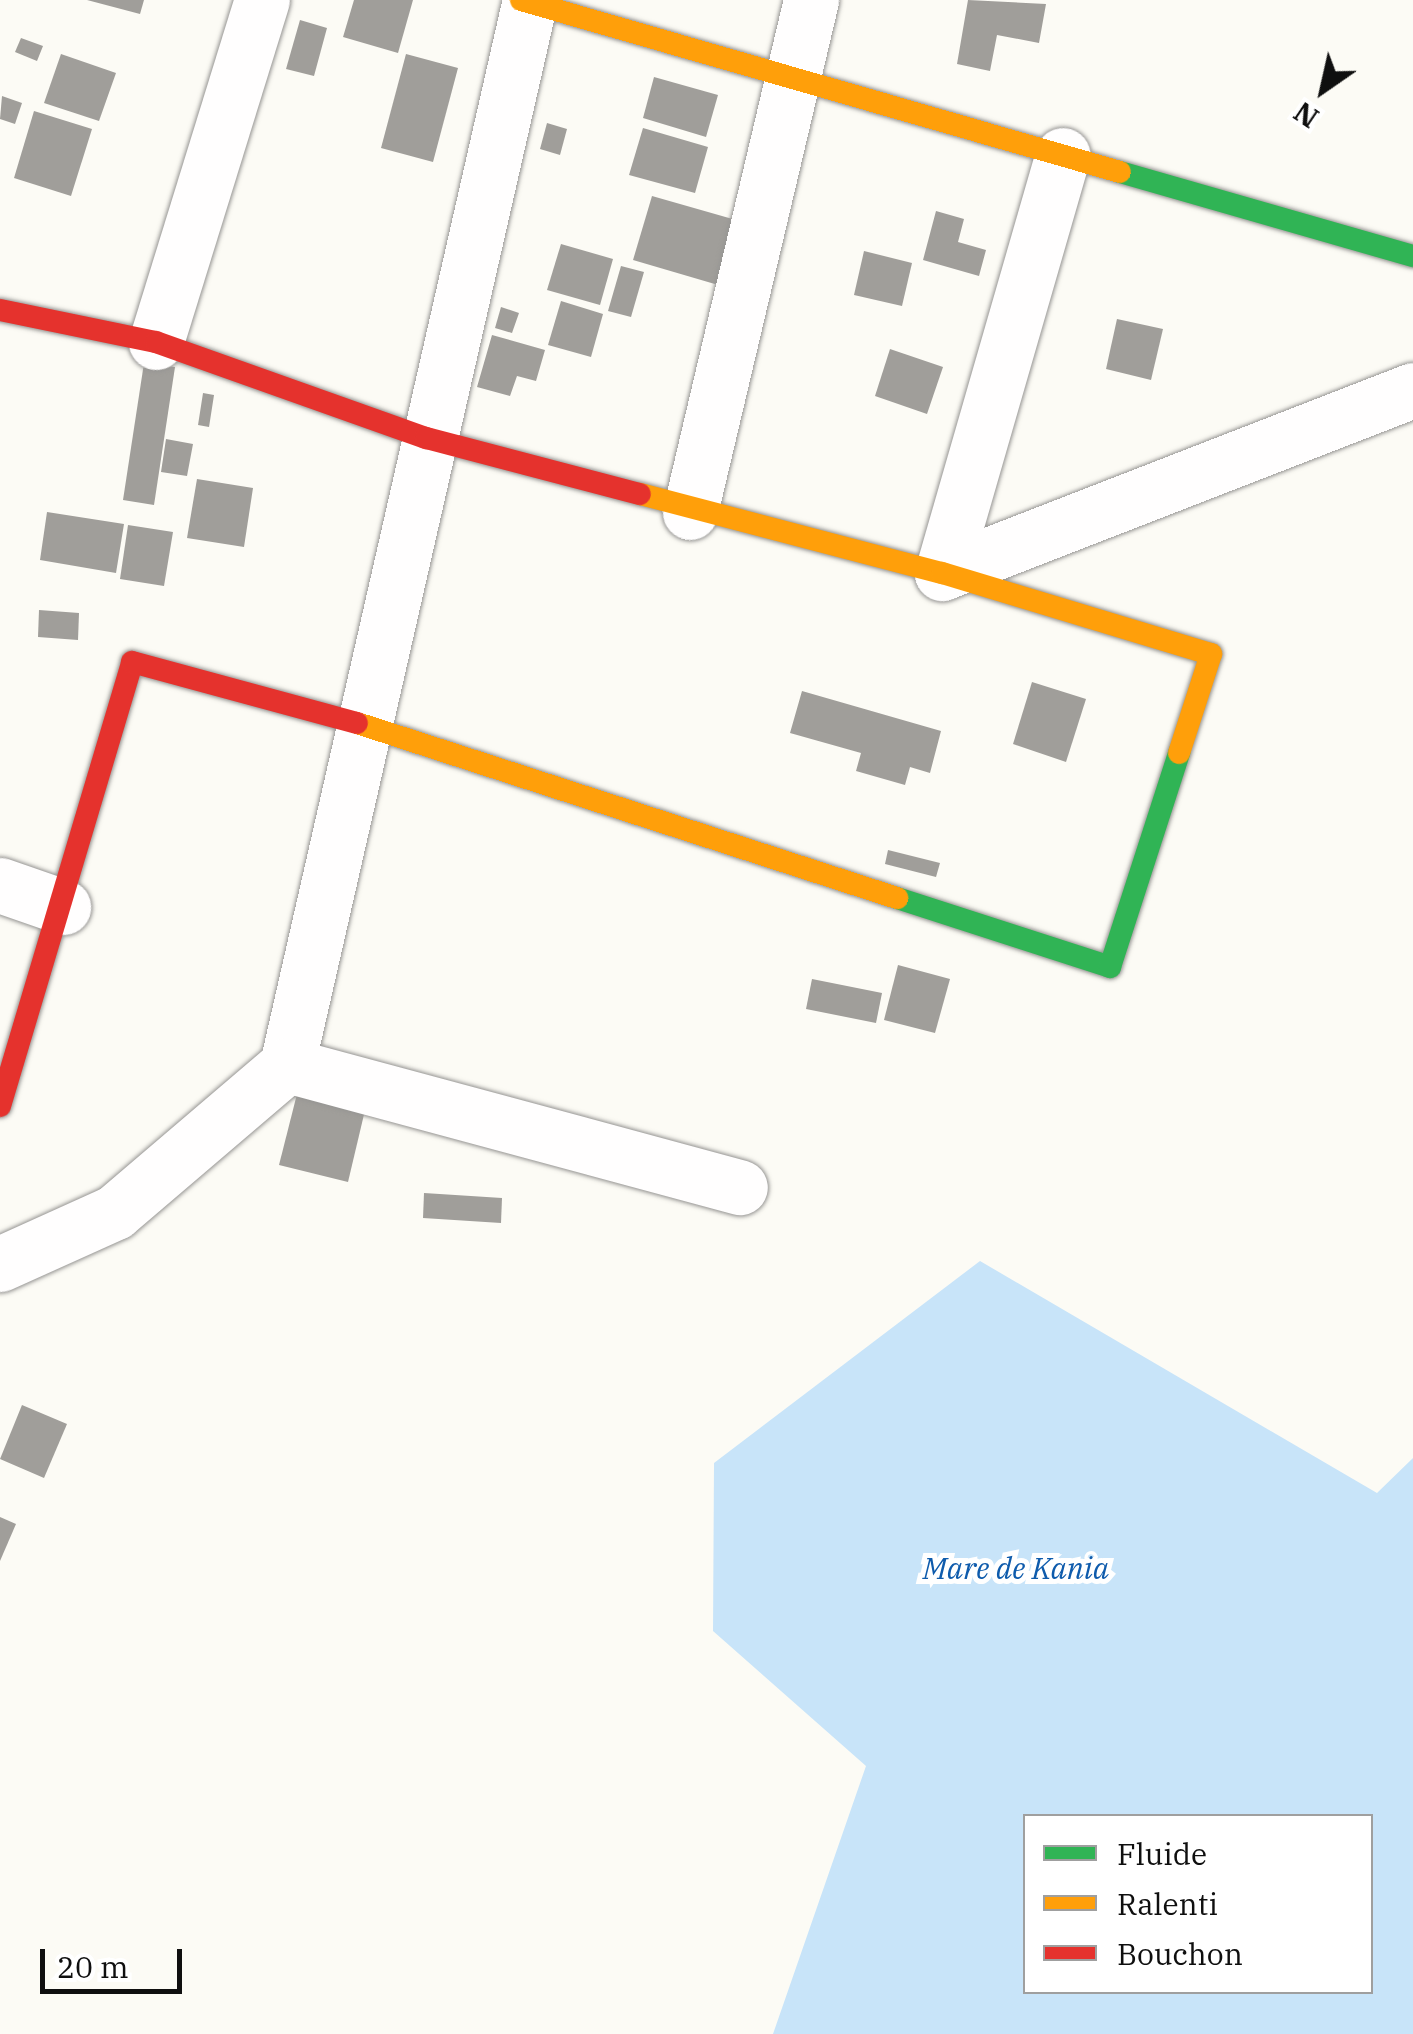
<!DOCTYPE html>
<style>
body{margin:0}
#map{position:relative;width:1413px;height:2034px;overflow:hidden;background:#fcfbf5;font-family:"IBM Plex Serif",serif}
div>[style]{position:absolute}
.water>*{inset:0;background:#c8e4f9}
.building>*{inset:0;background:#a09e9a}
.roads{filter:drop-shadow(0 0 2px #969593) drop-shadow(0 0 2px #969593)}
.street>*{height:55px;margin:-27.5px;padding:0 27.5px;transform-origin:27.5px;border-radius:27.5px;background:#fffefe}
.fast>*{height:22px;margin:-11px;padding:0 11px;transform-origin:11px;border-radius:11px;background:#30b455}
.slow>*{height:22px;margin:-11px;padding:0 11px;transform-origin:11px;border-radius:11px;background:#ff9f0a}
.jam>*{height:22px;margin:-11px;padding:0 11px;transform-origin:11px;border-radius:11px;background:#e5322d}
span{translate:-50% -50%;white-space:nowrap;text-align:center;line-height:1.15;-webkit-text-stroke:10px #fff;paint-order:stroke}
.water-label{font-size:30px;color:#0e5bac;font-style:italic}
.legend{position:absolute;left:1023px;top:1814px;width:350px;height:180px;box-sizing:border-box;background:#fff;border:2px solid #9f9f9f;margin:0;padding:12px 18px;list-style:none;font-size:30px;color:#0f0f0f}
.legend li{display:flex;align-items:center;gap:20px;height:50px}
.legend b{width:50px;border:2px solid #9f9f9f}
.north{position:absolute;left:1273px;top:40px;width:100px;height:100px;-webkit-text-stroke:8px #fff;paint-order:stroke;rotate:214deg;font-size:28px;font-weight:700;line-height:40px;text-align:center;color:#0f0f0f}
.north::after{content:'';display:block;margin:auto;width:35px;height:45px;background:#0f0f0f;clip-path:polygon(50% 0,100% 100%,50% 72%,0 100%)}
.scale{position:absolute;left:40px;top:1949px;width:142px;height:45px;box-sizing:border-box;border:5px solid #0f0f0f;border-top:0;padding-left:12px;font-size:30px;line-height:35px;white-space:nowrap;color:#0f0f0f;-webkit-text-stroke:8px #fff;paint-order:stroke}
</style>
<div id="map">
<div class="water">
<div style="clip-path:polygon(evenodd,980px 1261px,1377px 1493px,1413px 1458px,1413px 2034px,773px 2034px,866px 1766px,713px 1631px,714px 1463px,980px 1261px,1026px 1816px,1370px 1816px,1370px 1992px,1026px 1992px,1026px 1816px)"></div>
</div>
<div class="building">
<div style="clip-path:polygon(87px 0,144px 0,140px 14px)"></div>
<div style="clip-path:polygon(354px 0,413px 0,398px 53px,343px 37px)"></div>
<div style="clip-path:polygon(968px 0,1046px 4px,1039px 43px,997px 35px,990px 71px,957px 64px)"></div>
<div style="clip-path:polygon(300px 20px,327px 28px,314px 76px,286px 69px)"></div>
<div style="clip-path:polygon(21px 38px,43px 46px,37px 61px,15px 52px)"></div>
<div style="clip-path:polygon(61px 54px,116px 73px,99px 121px,44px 103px)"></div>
<div style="clip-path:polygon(406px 54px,458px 68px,433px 162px,381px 148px)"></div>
<div style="clip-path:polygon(654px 77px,718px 95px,706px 137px,643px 118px)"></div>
<div style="clip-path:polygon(2px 96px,22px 103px,15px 124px,0 119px)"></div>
<div style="clip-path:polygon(34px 111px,92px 129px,71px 196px,14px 178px)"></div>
<div style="clip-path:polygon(547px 123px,567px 129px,560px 155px,540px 149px)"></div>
<div style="clip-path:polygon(643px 128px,708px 147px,695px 193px,629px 175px)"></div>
<div style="clip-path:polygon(652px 196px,743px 222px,725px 287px,633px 260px)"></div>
<div style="clip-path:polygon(936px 211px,964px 219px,958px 242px,986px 250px,979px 276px,923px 260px)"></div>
<div style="clip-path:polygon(561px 244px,613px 259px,600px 305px,547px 290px)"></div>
<div style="clip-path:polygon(864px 251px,912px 263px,902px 306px,854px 295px)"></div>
<div style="clip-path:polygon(621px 266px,644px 272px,631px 317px,608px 311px)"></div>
<div style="clip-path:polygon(561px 301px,603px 314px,591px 357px,548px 345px)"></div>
<div style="clip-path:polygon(501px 307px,519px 313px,512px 333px,495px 328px)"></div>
<div style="clip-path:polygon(1117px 319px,1163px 329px,1151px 380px,1106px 369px)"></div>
<div style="clip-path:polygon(492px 335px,545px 350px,536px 381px,517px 376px,510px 396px,477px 387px)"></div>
<div style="clip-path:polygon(890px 349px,943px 367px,927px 414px,875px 396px)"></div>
<div style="clip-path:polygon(144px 363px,175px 367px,154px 505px,123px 500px)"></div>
<div style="clip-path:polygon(203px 393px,214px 395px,209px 427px,198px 425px)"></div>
<div style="clip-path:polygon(166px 439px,193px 444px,187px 476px,161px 472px)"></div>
<div style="clip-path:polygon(197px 479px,253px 488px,244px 547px,187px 538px)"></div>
<div style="clip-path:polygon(47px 512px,124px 524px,116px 573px,40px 560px)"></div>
<div style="clip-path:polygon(128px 525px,173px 532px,164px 586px,120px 579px)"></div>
<div style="clip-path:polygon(39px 610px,79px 613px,78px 640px,38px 637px)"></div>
<div style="clip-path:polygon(1032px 682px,1086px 699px,1066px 762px,1013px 744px)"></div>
<div style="clip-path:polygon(802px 691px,941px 731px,930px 773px,910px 767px,905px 785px,856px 771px,861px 753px,790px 733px)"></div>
<div style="clip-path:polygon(888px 850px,940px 863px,936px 877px,885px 864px)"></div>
<div style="clip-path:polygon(898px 965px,950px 979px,935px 1033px,884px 1020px)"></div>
<div style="clip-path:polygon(812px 979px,882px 993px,876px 1023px,806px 1009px)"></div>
<div style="clip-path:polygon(298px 1090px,366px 1106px,348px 1182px,279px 1165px)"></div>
<div style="clip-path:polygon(424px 1193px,502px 1198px,501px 1223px,423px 1218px)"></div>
<div style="clip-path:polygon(22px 1405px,67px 1424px,44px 1478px,0 1459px)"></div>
<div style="clip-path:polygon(0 1517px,16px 1524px,0 1561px)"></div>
</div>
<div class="roads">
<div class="street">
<div style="left:156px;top:342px;width:358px;rotate:-72.8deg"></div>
<div style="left:690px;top:512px;width:526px;rotate:-76.7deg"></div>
<div style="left:942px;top:573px;width:505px;rotate:-21.23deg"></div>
<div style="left:942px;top:573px;width:435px;rotate:-73.9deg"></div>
<div style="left:0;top:885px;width:67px;rotate:19.2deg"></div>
<div style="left:287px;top:1065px;width:1092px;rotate:-77.15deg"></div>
<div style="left:0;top:1264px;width:126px;rotate:-24.3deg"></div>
<div style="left:115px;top:1212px;width:226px;rotate:-40.5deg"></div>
<div style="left:287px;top:1065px;width:469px;rotate:15.1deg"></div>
</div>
<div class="fast">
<div style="left:1120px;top:172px;width:305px;rotate:16deg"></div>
<div style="left:897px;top:898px;width:224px;rotate:17.9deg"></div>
<div style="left:1110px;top:967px;width:225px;rotate:-72.1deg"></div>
</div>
<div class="slow">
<div style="left:521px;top:0;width:623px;rotate:16.02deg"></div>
<div style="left:640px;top:494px;width:312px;rotate:14.7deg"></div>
<div style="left:942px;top:573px;width:281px;rotate:16.8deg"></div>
<div style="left:1211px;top:654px;width:104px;rotate:107.9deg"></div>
<div style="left:357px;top:723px;width:568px;rotate:17.96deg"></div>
</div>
<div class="jam">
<div style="left:0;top:310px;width:159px;rotate:11.6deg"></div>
<div style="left:156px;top:342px;width:287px;rotate:19.6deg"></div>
<div style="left:426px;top:438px;width:221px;rotate:14.7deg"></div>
<div style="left:0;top:1106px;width:463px;rotate:-73.4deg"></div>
<div style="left:132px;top:662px;width:233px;rotate:15.2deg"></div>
</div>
</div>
<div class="water-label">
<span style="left:1016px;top:1568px">Mare de Kania</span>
</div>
<ul class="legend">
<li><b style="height:12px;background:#30b455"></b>Fluide</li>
<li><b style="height:12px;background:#ff9f0a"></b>Ralenti</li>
<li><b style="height:12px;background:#e5322d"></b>Bouchon</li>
</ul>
<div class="north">N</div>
<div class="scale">20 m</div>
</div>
